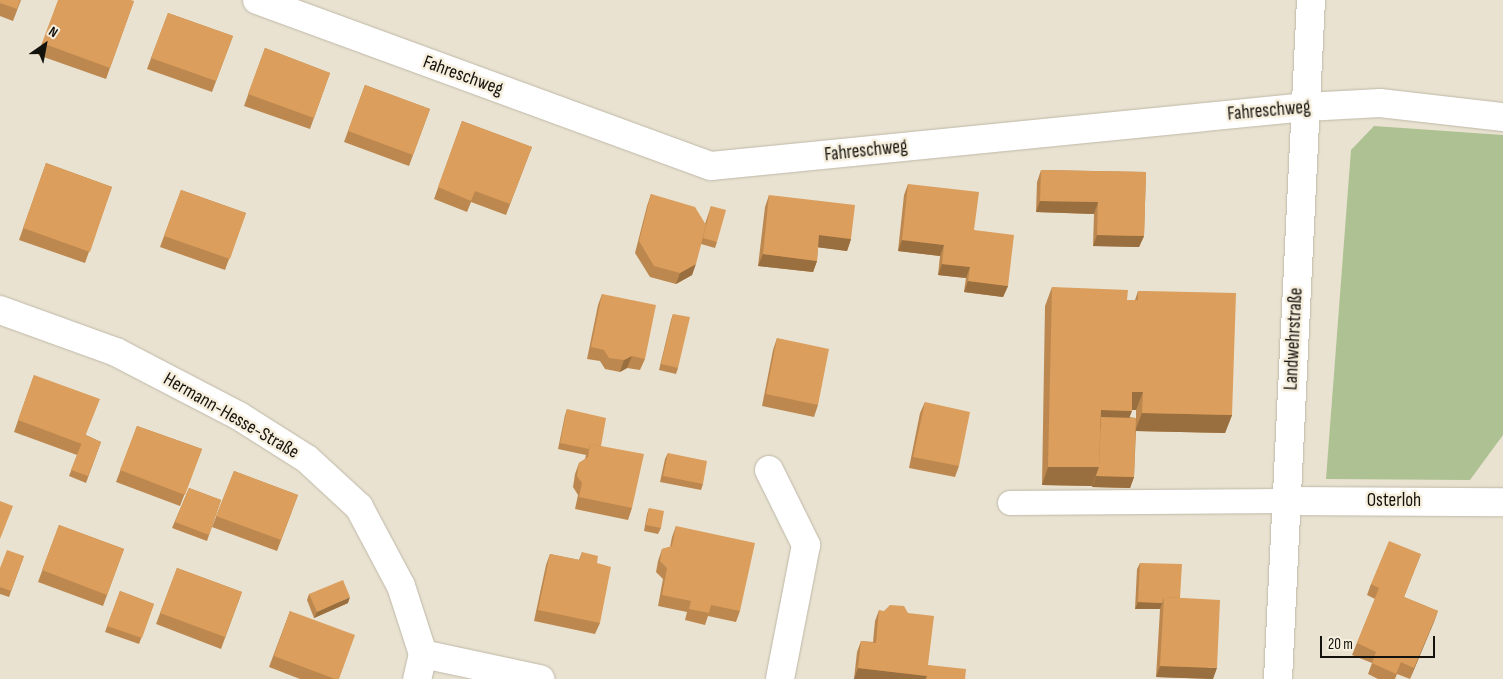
<!DOCTYPE html>
<meta charset="utf-8">
<style>
body{margin:0}
#map{position:relative;width:1503px;height:679px;overflow:hidden;background:#e9e2d1;font-family:"Sofia Sans Condensed",sans-serif}
div>[style]{position:absolute}
.green>*{inset:0;background:#aec192}
.roads{filter:drop-shadow(0 0 1px #bfb8a7) drop-shadow(0 0 1px #bfb8a7)}
.service>*{height:24px;margin:-12px;padding:0 12px;transform-origin:12px;border-radius:12px;background:#fff}
.minor>*{height:28px;margin:-14px;padding:0 14px;transform-origin:14px;border-radius:14px;background:#fff}
.wall>*{inset:0;background:#bc884f}
.shaded-wall>*{inset:0;background:#996f40}
.building>*{inset:0;background:#db9e5c}
span{translate:-50% -50%;white-space:nowrap;text-align:center;line-height:1.15;-webkit-text-stroke:5px #f6efde;paint-order:stroke}
.street-label{font-size:19px;color:#14120c}
.north{position:absolute;left:20px;top:20px;width:50px;height:50px;-webkit-text-stroke:4px #f6efde;paint-order:stroke;rotate:33deg;font-size:14px;font-weight:700;line-height:20px;text-align:center;color:#14120c}
.north::after{content:'';display:block;margin:auto;width:18px;height:22px;background:#14120c;clip-path:polygon(50% 0,100% 100%,50% 72%,0 100%)}
.scale{position:absolute;left:1320px;top:636px;width:115px;height:22px;box-sizing:border-box;border:2px solid #14120c;border-top:0;padding-left:6px;font-size:15px;line-height:18px;white-space:nowrap;color:#14120c;-webkit-text-stroke:4px #f6efde;paint-order:stroke}
</style>
<div id="map">
<div class="green">
<div style="clip-path:polygon(1374px 126px,1503px 135px,1503px 435px,1470px 480px,1326px 479px,1351px 150px)"></div>
</div>
<div class="roads">
<div class="service">
<div style="left:1010px;top:503px;width:275px;rotate:-0.4deg"></div>
</div>
<div class="minor">
<div style="left:257px;top:0;width:483px;rotate:20.1deg"></div>
<div style="left:711px;top:166px;width:598px;rotate:-5.66deg"></div>
<div style="left:1306px;top:107px;width:74px;rotate:-3.1deg"></div>
<div style="left:1380px;top:103px;width:124px;rotate:6.5deg"></div>
<div style="left:0;top:310px;width:123px;rotate:19.9deg"></div>
<div style="left:116px;top:352px;width:139px;rotate:27.5deg"></div>
<div style="left:239px;top:416px;width:80px;rotate:32.3deg"></div>
<div style="left:307px;top:459px;width:71px;rotate:42.7deg"></div>
<div style="left:359px;top:507px;width:89px;rotate:62deg"></div>
<div style="left:401px;top:586px;width:71px;rotate:72.1deg"></div>
<div style="left:423px;top:654px;width:26px;rotate:103deg"></div>
<div style="left:769px;top:470px;width:84px;rotate:63.7deg"></div>
<div style="left:806px;top:545px;width:136px;rotate:101deg"></div>
<div style="left:1285px;top:501px;width:218px;rotate:0.3deg"></div>
<div style="left:423px;top:654px;width:120px;rotate:12.1deg"></div>
<div style="left:1278px;top:679px;width:680px;rotate:-87.22deg"></div>
</div>
</div>
<div class="wall">
<div style="clip-path:polygon(0 0,21px 0,13px 21px,0 16px)"></div>
<div style="clip-path:polygon(134px 1px,106px 79px,38px 55px,42px 43px)"></div>
<div style="clip-path:polygon(168px 13px,233px 36px,212px 92px,147px 69px)"></div>
<div style="clip-path:polygon(265px 48px,330px 73px,310px 129px,244px 106px)"></div>
<div style="clip-path:polygon(365px 85px,430px 109px,409px 166px,344px 142px)"></div>
<div style="clip-path:polygon(462px 121px,532px 147px,506px 215px,471px 202px,467px 212px,434px 199px)"></div>
<div style="clip-path:polygon(46px 163px,112px 187px,85px 263px,19px 240px)"></div>
<div style="clip-path:polygon(1041px 170px,1146px 172px,1144px 236px,1139px 247px,1093px 246px,1094px 214px,1036px 212px,1037px 182px)"></div>
<div style="clip-path:polygon(908px 184px,974px 230px,1008px 286px,1003px 297px,964px 292px,966px 278px,938px 275px,940px 256px,898px 251px,904px 195px)"></div>
<div style="clip-path:polygon(181px 190px,246px 213px,225px 270px,160px 247px)"></div>
<div style="clip-path:polygon(651px 194px,705px 224px,711px 206px,717px 242px,715px 248px,701px 244px,692px 275px,676px 284px,650px 277px,635px 253px,647px 206px)"></div>
<div style="clip-path:polygon(769px 195px,851px 239px,847px 251px,818px 247px,817px 261px,813px 272px,758px 266px,765px 207px)"></div>
<div style="clip-path:polygon(evenodd,1052px 287px,1127px 300px,1135px 300px,1138px 291px,1232px 415px,1225px 433px,1136px 431px,1134px 477px,1130px 488px,1092px 487px,1092px 486px,1042px 485px,1045px 306px,1052px 287px,1132px 410px,1136px 410px,1136px 418px,1129px 417px,1132px 410px)"></div>
<div style="clip-path:polygon(602px 294px,645px 359px,640px 370px,627px 368px,620px 372px,605px 369px,600px 361px,587px 359px,598px 305px)"></div>
<div style="clip-path:polygon(673px 314px,678px 368px,676px 374px,659px 370px,671px 320px)"></div>
<div style="clip-path:polygon(777px 338px,818px 405px,814px 417px,762px 406px,773px 350px)"></div>
<div style="clip-path:polygon(34px 375px,86px 435px,101px 442px,86px 483px,69px 476px,77px 455px,14px 432px)"></div>
<div style="clip-path:polygon(925px 402px,959px 466px,955px 477px,909px 468px,920px 413px)"></div>
<div style="clip-path:polygon(567px 409px,601px 446px,632px 508px,628px 520px,575px 509px,578px 495px,573px 487px,575px 474px,579px 463px,585px 459px,586px 455px,558px 449px,565px 415px)"></div>
<div style="clip-path:polygon(137px 426px,202px 449px,180px 506px,116px 482px)"></div>
<div style="clip-path:polygon(668px 453px,703px 484px,701px 490px,660px 482px,665px 459px)"></div>
<div style="clip-path:polygon(234px 471px,298px 495px,277px 551px,212px 527px)"></div>
<div style="clip-path:polygon(189px 488px,221px 500px,207px 541px,172px 528px)"></div>
<div style="clip-path:polygon(649px 508px,661px 528px,658px 534px,644px 531px,647px 514px)"></div>
<div style="clip-path:polygon(59px 525px,124px 549px,103px 606px,38px 582px)"></div>
<div style="clip-path:polygon(676px 526px,740px 611px,736px 622px,708px 616px,705px 625px,685px 620px,687px 612px,658px 606px,663px 579px,656px 572px,658px 561px,662px 549px,670px 547px,672px 537px)"></div>
<div style="clip-path:polygon(582px 552px,597px 563px,600px 623px,595px 634px,534px 621px,546px 565px,550px 554px,579px 560px)"></div>
<div style="clip-path:polygon(1421px 554px,1404px 597px,1438px 611px,1410px 679px,1397px 674px,1395px 679px,1378px 679px,1368px 674px,1372px 663px,1352px 655px,1375px 599px,1367px 595px,1371px 584px)"></div>
<div style="clip-path:polygon(24px 556px,9px 597px,0 594px,0 568px)"></div>
<div style="clip-path:polygon(1140px 563px,1180px 598px,1213px 679px,1156px 677px,1160px 609px,1135px 609px,1137px 569px)"></div>
<div style="clip-path:polygon(177px 568px,242px 592px,221px 649px,156px 624px)"></div>
<div style="clip-path:polygon(120px 591px,154px 604px,139px 644px,105px 632px)"></div>
<div style="clip-path:polygon(309px 594px,348px 603px,314px 618px,307px 600px)"></div>
<div style="clip-path:polygon(879px 610px,928px 665px,965px 679px,854px 679px,857px 652px,861px 641px,873px 642px,875px 621px)"></div>
<div style="clip-path:polygon(290px 611px,339px 679px,300px 679px,269px 667px)"></div>
</div>
<div class="shaded-wall">
<div style="clip-path:polygon(1040px 201px,1098px 202px,1094px 214px,1036px 212px)"></div>
<div style="clip-path:polygon(819px 235px,851px 239px,847px 251px,815px 247px)"></div>
<div style="clip-path:polygon(1097px 235px,1144px 236px,1139px 247px,1093px 246px)"></div>
<div style="clip-path:polygon(902px 240px,944px 245px,940px 256px,898px 251px)"></div>
<div style="clip-path:polygon(763px 254px,817px 261px,813px 272px,758px 266px)"></div>
<div style="clip-path:polygon(696px 264px,692px 275px,676px 284px,680px 273px)"></div>
<div style="clip-path:polygon(942px 264px,970px 267px,966px 278px,938px 275px)"></div>
<div style="clip-path:polygon(968px 281px,1008px 286px,1003px 297px,964px 292px)"></div>
<div style="clip-path:polygon(632px 356px,627px 368px,620px 372px,624px 360px)"></div>
<div style="clip-path:polygon(1132px 392px,1143px 392px,1136px 410px,1125px 410px)"></div>
<div style="clip-path:polygon(1101px 410px,1132px 411px,1125px 429px,1098px 428px)"></div>
<div style="clip-path:polygon(1142px 413px,1232px 415px,1225px 433px,1135px 431px)"></div>
<div style="clip-path:polygon(1048px 467px,1099px 467px,1092px 486px,1042px 485px)"></div>
<div style="clip-path:polygon(1096px 476px,1134px 477px,1130px 488px,1092px 487px)"></div>
<div style="clip-path:polygon(350px 597px,348px 603px,314px 618px,317px 612px)"></div>
<div style="clip-path:polygon(1138px 602px,1162px 603px,1160px 609px,1135px 609px)"></div>
<div style="clip-path:polygon(1438px 611px,1434px 622px,1410px 679px,1414px 668px)"></div>
<div style="clip-path:polygon(1160px 666px,1217px 668px,1213px 679px,1156px 677px)"></div>
<div style="clip-path:polygon(858px 668px,927px 676px,926px 679px,854px 679px)"></div>
</div>
<div class="building">
<div style="clip-path:polygon(0 0,20px 0,17px 9px,0 3px)"></div>
<div style="clip-path:polygon(58px 0,131px 0,134px 1px,110px 68px,42px 43px)"></div>
<div style="clip-path:polygon(168px 13px,233px 36px,216px 81px,151px 58px)"></div>
<div style="clip-path:polygon(265px 48px,330px 73px,314px 118px,248px 94px)"></div>
<div style="clip-path:polygon(365px 85px,430px 109px,413px 155px,348px 131px)"></div>
<div style="clip-path:polygon(462px 121px,532px 147px,510px 204px,475px 191px,471px 201px,438px 187px)"></div>
<div style="clip-path:polygon(46px 163px,112px 187px,90px 252px,23px 228px)"></div>
<div style="clip-path:polygon(1041px 170px,1146px 172px,1144px 236px,1097px 235px,1098px 202px,1040px 201px)"></div>
<div style="clip-path:polygon(908px 184px,979px 192px,974px 230px,1014px 235px,1008px 286px,968px 281px,970px 267px,942px 264px,944px 245px,902px 240px)"></div>
<div style="clip-path:polygon(181px 190px,246px 213px,230px 259px,164px 236px)"></div>
<div style="clip-path:polygon(651px 194px,695px 207px,706px 225px,696px 264px,680px 273px,654px 266px,639px 241px)"></div>
<div style="clip-path:polygon(769px 195px,855px 205px,851px 239px,819px 235px,817px 261px,763px 254px)"></div>
<div style="clip-path:polygon(711px 206px,726px 210px,717px 242px,703px 238px)"></div>
<div style="clip-path:polygon(1052px 287px,1128px 290px,1127px 300px,1138px 300px,1138px 291px,1145px 291px,1236px 293px,1232px 415px,1142px 413px,1143px 392px,1132px 392px,1132px 411px,1101px 410px,1099px 467px,1048px 467px)"></div>
<div style="clip-path:polygon(602px 294px,656px 305px,645px 359px,632px 356px,624px 360px,609px 358px,604px 350px,591px 347px)"></div>
<div style="clip-path:polygon(673px 314px,690px 317px,678px 368px,661px 364px)"></div>
<div style="clip-path:polygon(777px 338px,829px 349px,818px 405px,766px 394px)"></div>
<div style="clip-path:polygon(34px 375px,100px 399px,82px 444px,18px 420px)"></div>
<div style="clip-path:polygon(925px 402px,970px 412px,959px 466px,913px 457px)"></div>
<div style="clip-path:polygon(567px 409px,606px 418px,601px 446px,590px 444px,589px 449px,560px 443px)"></div>
<div style="clip-path:polygon(1101px 417px,1136px 418px,1134px 477px,1096px 476px,1099px 467px)"></div>
<div style="clip-path:polygon(137px 426px,202px 449px,185px 495px,120px 470px)"></div>
<div style="clip-path:polygon(85px 435px,101px 442px,88px 476px,71px 470px)"></div>
<div style="clip-path:polygon(590px 444px,644px 454px,632px 508px,579px 497px,582px 483px,577px 476px,579px 463px,588px 457px)"></div>
<div style="clip-path:polygon(668px 453px,707px 461px,703px 484px,663px 476px)"></div>
<div style="clip-path:polygon(234px 471px,298px 495px,281px 540px,216px 516px)"></div>
<div style="clip-path:polygon(189px 488px,221px 500px,209px 535px,175px 522px)"></div>
<div style="clip-path:polygon(0 501px,13px 506px,0 539px)"></div>
<div style="clip-path:polygon(649px 508px,664px 511px,661px 528px,646px 525px)"></div>
<div style="clip-path:polygon(59px 525px,124px 549px,107px 595px,42px 570px)"></div>
<div style="clip-path:polygon(676px 526px,755px 543px,740px 611px,711px 605px,709px 613px,689px 609px,691px 601px,662px 595px,667px 568px,660px 561px,662px 549px,672px 546px)"></div>
<div style="clip-path:polygon(1389px 541px,1421px 554px,1404px 597px,1438px 611px,1414px 668px,1401px 662px,1396px 674px,1372px 663px,1376px 652px,1357px 643px,1379px 588px,1371px 584px)"></div>
<div style="clip-path:polygon(7px 550px,24px 556px,11px 591px,0 587px,0 568px)"></div>
<div style="clip-path:polygon(582px 552px,598px 556px,597px 563px,611px 567px,600px 623px,538px 610px,550px 554px,580px 560px)"></div>
<div style="clip-path:polygon(1140px 563px,1182px 564px,1180px 598px,1164px 597px,1162px 603px,1138px 602px)"></div>
<div style="clip-path:polygon(177px 568px,242px 592px,225px 637px,160px 613px)"></div>
<div style="clip-path:polygon(343px 580px,350px 597px,317px 612px,309px 594px)"></div>
<div style="clip-path:polygon(120px 591px,154px 604px,142px 638px,107px 626px)"></div>
<div style="clip-path:polygon(1164px 597px,1220px 600px,1217px 668px,1160px 666px)"></div>
<div style="clip-path:polygon(890px 605px,904px 606px,908px 613px,934px 616px,928px 665px,966px 669px,965px 679px,926px 679px,927px 676px,858px 668px,861px 641px,876px 643px,879px 610px,884px 611px)"></div>
<div style="clip-path:polygon(290px 611px,355px 635px,339px 679px,335px 679px,274px 656px)"></div>
</div>
<div class="street-label">
<span style="left:463px;top:76px;rotate:20deg">Fahreschweg</span>
<span style="left:1269px;top:111px;rotate:-5deg">Fahreschweg</span>
<span style="left:866px;top:151px;rotate:-6deg">Fahreschweg</span>
<span style="left:1294px;top:339px;rotate:-87deg">Landwehrstraße</span>
<span style="left:231px;top:416px;rotate:30deg">Hermann-Hesse-Straße</span>
<span style="left:1394px;top:501px">Osterloh</span>
</div>
<div class="north">N</div>
<div class="scale">20 m</div>
</div>
